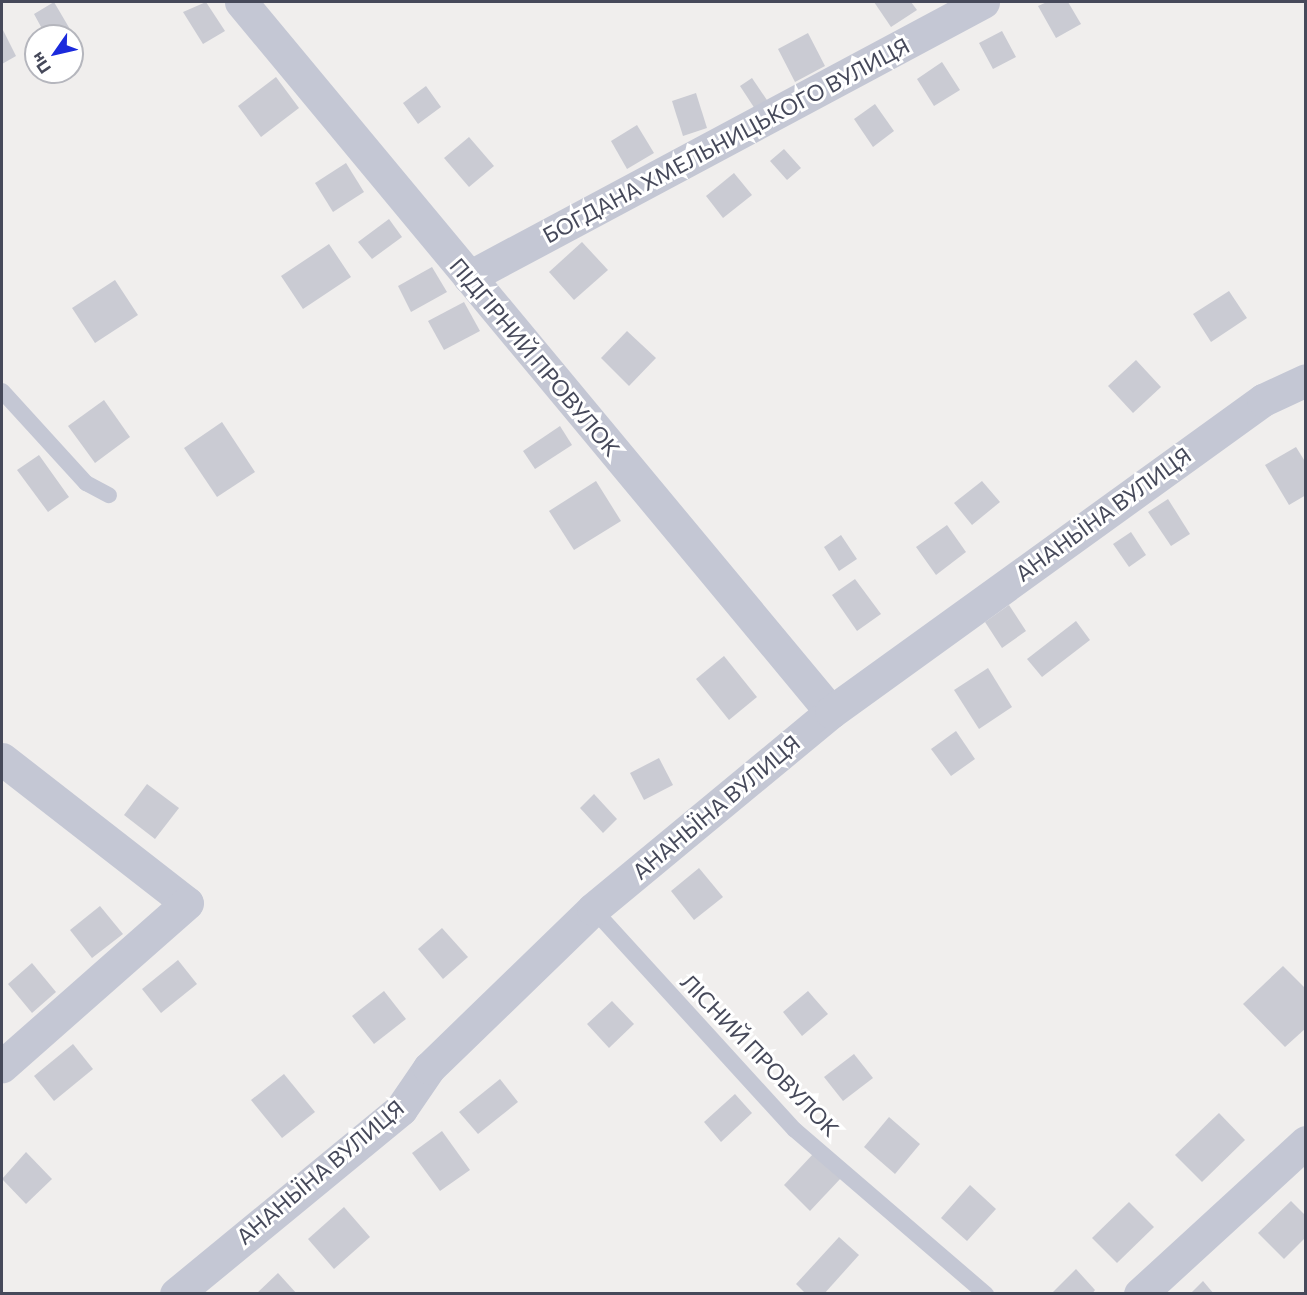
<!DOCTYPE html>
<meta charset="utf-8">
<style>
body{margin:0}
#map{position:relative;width:1307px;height:1295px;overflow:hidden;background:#f0eeed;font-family:Commissioner,sans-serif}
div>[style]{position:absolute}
.building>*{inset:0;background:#cacbd3}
.lane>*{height:16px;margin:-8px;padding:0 8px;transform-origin:8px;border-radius:8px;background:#c4c7d4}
.street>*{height:33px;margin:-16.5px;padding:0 16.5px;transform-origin:16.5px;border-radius:16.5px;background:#c4c7d4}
span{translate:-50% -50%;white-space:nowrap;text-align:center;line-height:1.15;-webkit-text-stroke:6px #fff;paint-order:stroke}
.street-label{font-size:22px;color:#46495a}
.frame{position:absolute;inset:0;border:3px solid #46495a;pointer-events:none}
.north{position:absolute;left:24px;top:24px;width:60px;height:60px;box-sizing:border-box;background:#fff;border:2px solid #b5b6bd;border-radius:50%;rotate:236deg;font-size:16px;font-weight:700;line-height:24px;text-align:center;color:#46495a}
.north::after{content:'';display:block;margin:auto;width:21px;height:27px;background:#1b2adc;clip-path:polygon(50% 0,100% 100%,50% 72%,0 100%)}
</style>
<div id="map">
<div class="building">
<div style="clip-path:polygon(54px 2px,84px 53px,72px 59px,72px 36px,46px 36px,34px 14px)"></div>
<div style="clip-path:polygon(206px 2px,225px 31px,203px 44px,183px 12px)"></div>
<div style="clip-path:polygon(874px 2px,911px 2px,917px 10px,891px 27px)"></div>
<div style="clip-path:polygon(1047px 2px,1068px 2px,1081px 24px,1056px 38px,1038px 6px)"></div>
<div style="clip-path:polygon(2px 28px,16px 56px,2px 64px)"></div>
<div style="clip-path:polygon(1002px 31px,1016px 57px,993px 69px,979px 43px)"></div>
<div style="clip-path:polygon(808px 33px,825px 66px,795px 82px,778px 49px)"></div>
<div style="clip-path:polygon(942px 62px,960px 90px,934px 106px,917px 79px)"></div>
<div style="clip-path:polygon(276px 77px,299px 108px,261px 137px,238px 106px)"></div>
<div style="clip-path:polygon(752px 78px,769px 103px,757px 112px,740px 86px)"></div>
<div style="clip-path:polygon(426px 86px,441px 107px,418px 124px,403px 103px)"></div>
<div style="clip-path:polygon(696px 93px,707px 128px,683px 136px,672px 101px)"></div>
<div style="clip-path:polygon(875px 104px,894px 131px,873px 147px,854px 119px)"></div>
<div style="clip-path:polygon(637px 125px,654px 153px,627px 169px,611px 141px)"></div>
<div style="clip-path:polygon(469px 137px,494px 166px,469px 187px,444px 158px)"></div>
<div style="clip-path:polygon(784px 149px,801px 168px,787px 180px,770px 161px)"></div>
<div style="clip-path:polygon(346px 163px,364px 192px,333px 212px,315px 183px)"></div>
<div style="clip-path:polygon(734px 173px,752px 195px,723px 218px,706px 196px)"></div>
<div style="clip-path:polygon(389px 219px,402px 237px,372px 259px,358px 242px)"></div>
<div style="clip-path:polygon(582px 242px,608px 270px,574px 300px,549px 272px)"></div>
<div style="clip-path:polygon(329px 244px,351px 277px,303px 309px,281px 276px)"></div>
<div style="clip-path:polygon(432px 267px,447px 292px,411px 312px,398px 286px)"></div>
<div style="clip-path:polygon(115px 280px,138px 315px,95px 343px,72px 308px)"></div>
<div style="clip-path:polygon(1229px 291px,1247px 318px,1211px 342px,1193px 314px)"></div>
<div style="clip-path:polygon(464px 302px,480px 331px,444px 350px,428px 321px)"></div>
<div style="clip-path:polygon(627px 331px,656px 358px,629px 386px,601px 358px)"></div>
<div style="clip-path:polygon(1136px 360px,1161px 387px,1133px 413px,1108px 386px)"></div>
<div style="clip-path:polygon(104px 400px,130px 437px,95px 463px,68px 426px)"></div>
<div style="clip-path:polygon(222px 422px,255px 472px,217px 497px,184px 448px)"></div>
<div style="clip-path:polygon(560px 426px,572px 445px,535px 469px,523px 451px)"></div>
<div style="clip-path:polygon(1296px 447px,1306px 463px,1306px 495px,1289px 505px,1265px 465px)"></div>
<div style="clip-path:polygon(39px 455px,69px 497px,48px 512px,17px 470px)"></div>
<div style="clip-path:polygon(596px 481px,621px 521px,574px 550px,549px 511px)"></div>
<div style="clip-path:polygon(982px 481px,1000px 502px,972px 525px,954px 503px)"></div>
<div style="clip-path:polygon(1168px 499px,1190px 534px,1171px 546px,1148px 512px)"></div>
<div style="clip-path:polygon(947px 525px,966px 552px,936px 575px,916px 547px)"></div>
<div style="clip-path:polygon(1131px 532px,1146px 555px,1129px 567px,1113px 544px)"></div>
<div style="clip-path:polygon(841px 535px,857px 559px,839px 571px,824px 547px)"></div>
<div style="clip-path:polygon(855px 579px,881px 614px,857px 631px,832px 595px)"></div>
<div style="clip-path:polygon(1009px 605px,1026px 631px,1002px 648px,985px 622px)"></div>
<div style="clip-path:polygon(1076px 621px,1090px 640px,1042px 677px,1027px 659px)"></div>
<div style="clip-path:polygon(724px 656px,757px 697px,729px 720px,696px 679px)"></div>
<div style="clip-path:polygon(988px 668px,1012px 707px,979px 729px,954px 690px)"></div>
<div style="clip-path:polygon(956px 731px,975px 759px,951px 776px,931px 749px)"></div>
<div style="clip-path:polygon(659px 758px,673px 785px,644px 800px,630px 773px)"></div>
<div style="clip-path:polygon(147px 784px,179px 808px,155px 839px,124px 815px)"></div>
<div style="clip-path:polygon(594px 794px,617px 819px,603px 833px,580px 808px)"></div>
<div style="clip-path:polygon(699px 868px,723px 897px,694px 920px,671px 891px)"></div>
<div style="clip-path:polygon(100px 906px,123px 934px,92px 958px,70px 930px)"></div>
<div style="clip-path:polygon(442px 928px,468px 957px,443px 979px,418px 949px)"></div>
<div style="clip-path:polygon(178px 960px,197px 984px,161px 1013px,142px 989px)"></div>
<div style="clip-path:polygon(32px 963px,56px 992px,32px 1013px,8px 984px)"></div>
<div style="clip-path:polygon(1283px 966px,1306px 989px,1306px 1028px,1285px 1047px,1243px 1004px)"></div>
<div style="clip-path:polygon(384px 991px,406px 1019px,374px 1044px,352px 1016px)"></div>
<div style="clip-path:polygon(808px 991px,828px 1014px,802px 1036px,783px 1012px)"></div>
<div style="clip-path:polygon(612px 1001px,634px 1024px,609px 1048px,587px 1024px)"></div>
<div style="clip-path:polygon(73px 1044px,93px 1069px,54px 1101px,34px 1076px)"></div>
<div style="clip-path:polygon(854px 1054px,873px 1078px,843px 1101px,824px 1077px)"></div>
<div style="clip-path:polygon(284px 1074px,315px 1112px,282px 1138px,251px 1100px)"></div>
<div style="clip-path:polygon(500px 1079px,518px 1102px,478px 1134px,459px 1112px)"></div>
<div style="clip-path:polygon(735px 1094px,752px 1113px,721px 1142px,704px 1122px)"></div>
<div style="clip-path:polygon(1219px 1113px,1245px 1140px,1202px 1182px,1175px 1155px)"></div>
<div style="clip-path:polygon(889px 1117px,920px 1144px,895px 1174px,864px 1147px)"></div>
<div style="clip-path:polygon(442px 1131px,470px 1170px,440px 1191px,412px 1153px)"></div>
<div style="clip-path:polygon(26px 1152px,52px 1179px,26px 1204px,2px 1179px)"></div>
<div style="clip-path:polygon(814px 1153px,841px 1178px,810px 1211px,784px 1185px)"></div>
<div style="clip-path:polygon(970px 1185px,996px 1209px,967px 1241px,941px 1218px)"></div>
<div style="clip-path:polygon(1291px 1201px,1306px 1216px,1306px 1237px,1284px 1259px,1258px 1233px)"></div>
<div style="clip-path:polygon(1129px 1202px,1154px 1227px,1117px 1263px,1092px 1238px)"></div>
<div style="clip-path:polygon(344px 1207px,370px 1237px,334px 1269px,308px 1239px)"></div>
<div style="clip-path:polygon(839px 1237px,859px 1255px,824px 1294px,806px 1294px,796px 1284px)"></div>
<div style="clip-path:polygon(1076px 1269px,1095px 1290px,1092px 1294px,1051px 1294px)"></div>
<div style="clip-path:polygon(278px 1273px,297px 1294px,256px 1294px)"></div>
<div style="clip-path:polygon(1203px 1281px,1214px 1294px,1190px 1294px)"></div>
</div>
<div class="lane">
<div style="left:2px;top:391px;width:125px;rotate:47.6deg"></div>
<div style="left:86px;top:483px;width:26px;rotate:28deg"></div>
<div style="left:593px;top:909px;width:299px;rotate:47.6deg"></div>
<div style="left:795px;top:1130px;width:252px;rotate:40.7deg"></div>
</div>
<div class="street">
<div style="left:241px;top:2px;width:923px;rotate:50.27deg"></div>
<div style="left:469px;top:277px;width:583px;rotate:-28.15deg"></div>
<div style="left:2px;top:759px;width:234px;rotate:37.9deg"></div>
<div style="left:187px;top:903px;width:247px;rotate:138.6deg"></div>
<div style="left:176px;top:1294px;width:291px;rotate:-39.4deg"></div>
<div style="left:401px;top:1109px;width:50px;rotate:-55.7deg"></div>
<div style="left:429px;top:1068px;width:228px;rotate:-44.1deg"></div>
<div style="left:593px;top:909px;width:309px;rotate:-39.6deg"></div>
<div style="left:831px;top:712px;width:533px;rotate:-35.84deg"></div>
<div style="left:1263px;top:400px;width:47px;rotate:-24.9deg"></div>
<div style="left:1140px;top:1294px;width:225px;rotate:-42.5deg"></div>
</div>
<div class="street-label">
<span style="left:726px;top:140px;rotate:-28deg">БОГДАНА ХМЕЛЬНИЦЬКОГО ВУЛИЦЯ</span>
<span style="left:535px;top:357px;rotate:50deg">ПІДГІРНИЙ ПРОВУЛОК</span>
<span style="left:1103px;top:514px;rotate:-36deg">АНАНЬЇНА ВУЛИЦЯ</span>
<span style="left:716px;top:807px;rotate:-40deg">АНАНЬЇНА ВУЛИЦЯ</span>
<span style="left:760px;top:1055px;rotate:46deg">ЛІСНИЙ ПРОВУЛОК</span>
<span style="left:320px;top:1172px;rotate:-40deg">АНАНЬЇНА ВУЛИЦЯ</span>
</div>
<div class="frame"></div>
<div class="north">Пн</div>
</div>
